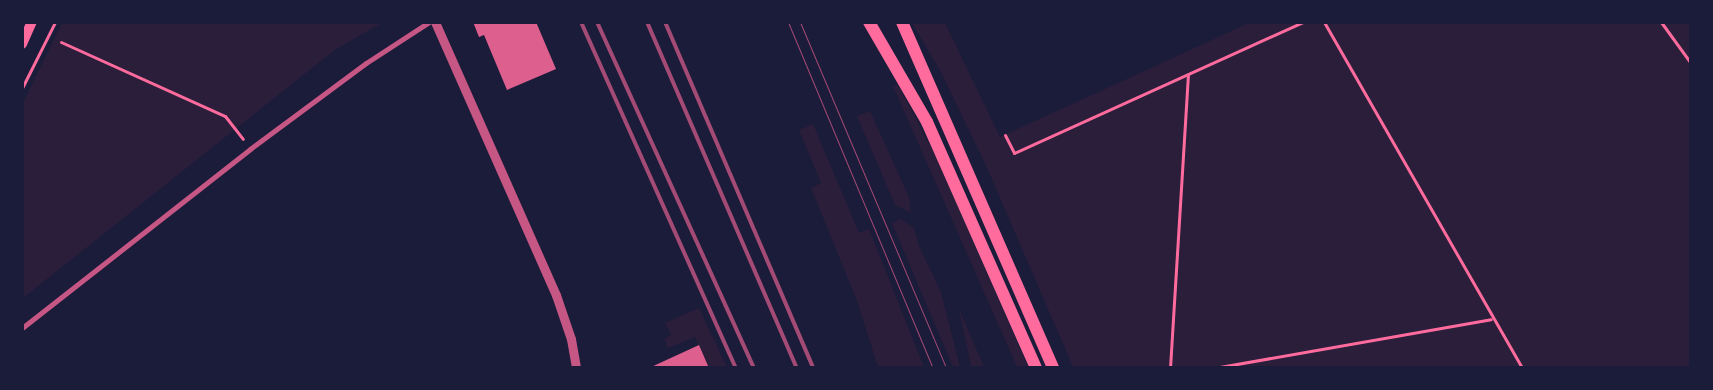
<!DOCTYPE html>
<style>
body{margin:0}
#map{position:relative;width:1713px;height:390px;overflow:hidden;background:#1b1b3a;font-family:Quicksand,sans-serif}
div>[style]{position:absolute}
.green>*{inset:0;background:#2a1e3b}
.building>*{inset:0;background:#dd5f8e}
.path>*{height:3px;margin:-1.5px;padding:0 1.5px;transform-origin:1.5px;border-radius:1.5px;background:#ff6b9d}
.minor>*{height:5px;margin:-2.5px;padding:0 2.5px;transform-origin:2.5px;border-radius:2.5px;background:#c65784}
.tertiary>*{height:9px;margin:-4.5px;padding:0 4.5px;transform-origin:4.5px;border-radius:4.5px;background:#c65784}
.secondary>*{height:10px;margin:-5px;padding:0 5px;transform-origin:5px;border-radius:5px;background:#ff6b9d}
.primary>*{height:12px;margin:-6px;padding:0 6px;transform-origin:6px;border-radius:6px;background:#ff6b9d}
.tram>*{height:1px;margin:-0.5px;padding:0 0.5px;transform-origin:0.5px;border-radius:0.5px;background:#a44b75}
.rail>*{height:4px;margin:-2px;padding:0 2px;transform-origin:2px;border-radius:2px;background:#a44b75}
span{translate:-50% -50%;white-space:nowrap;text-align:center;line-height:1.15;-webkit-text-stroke:5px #1b1b3a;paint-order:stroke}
.frame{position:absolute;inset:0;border:24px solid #1b1b3a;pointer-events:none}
</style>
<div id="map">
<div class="green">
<div style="clip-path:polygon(62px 23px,382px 23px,336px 49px,23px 298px,22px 105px)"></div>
<div style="clip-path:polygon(912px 23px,945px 23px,1000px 137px,1249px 23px,1690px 23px,1690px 367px,1073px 367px,988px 170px,941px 72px)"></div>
<div style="clip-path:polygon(898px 85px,936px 157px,1028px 367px,1017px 367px,893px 86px)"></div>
<div style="clip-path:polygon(870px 111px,909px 197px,911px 213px,895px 205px,857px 116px)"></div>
<div style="clip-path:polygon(813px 124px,859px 233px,869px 229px,924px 367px,878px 367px,857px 301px,811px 188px,821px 183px,799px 130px)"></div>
<div style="clip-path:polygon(901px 219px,914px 228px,919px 246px,941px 292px,960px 367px,953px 367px,892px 223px)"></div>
<div style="clip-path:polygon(699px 308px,727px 367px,709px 367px,695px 337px,668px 348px,664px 339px,671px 335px,665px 323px)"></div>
<div style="clip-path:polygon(959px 309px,981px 360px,984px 367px,971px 367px)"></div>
</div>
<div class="building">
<div style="clip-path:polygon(473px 22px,536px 22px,556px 69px,507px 90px,484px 35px,479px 37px)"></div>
<div style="clip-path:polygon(699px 345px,709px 368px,649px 368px)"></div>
</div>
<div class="path">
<div style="left:1324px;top:22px;width:399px;rotate:60.2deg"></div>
<div style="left:1661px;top:22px;width:49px;rotate:54.1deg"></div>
<div style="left:61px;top:42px;width:180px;rotate:24.3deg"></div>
<div style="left:225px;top:116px;width:29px;rotate:52deg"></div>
<div style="left:22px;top:88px;width:74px;rotate:-63.4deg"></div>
<div style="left:1005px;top:135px;width:20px;rotate:63deg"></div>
<div style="left:1014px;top:153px;width:317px;rotate:-24.4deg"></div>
<div style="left:1170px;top:368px;width:294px;rotate:-86.5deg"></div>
<div style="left:1214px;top:368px;width:281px;rotate:-10deg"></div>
</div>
<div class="minor">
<div style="left:22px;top:328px;width:290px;rotate:-38.1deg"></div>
<div style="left:250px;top:149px;width:144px;rotate:-36.6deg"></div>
<div style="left:366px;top:63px;width:75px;rotate:-33.1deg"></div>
</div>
<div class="tertiary">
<div style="left:435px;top:22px;width:299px;rotate:66.1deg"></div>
<div style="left:556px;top:295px;width:46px;rotate:71.2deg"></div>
<div style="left:571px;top:339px;width:29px;rotate:80deg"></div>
</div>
<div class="secondary">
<div style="left:22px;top:44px;width:24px;rotate:-66deg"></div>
</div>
<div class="primary">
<div style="left:869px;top:22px;width:116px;rotate:59.9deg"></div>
<div style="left:927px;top:122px;width:269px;rotate:66.1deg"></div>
<div style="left:902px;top:22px;width:378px;rotate:66.4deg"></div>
</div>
<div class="tram">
<div style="left:788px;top:22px;width:375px;rotate:67.3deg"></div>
<div style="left:800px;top:22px;width:376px;rotate:67.1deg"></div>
</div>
<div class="rail">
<div style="left:581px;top:22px;width:379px;rotate:65.9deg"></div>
<div style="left:597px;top:22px;width:380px;rotate:65.6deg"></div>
<div style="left:647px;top:22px;width:377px;rotate:66.6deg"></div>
<div style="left:665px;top:22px;width:376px;rotate:66.8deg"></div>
</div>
<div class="frame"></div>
</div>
